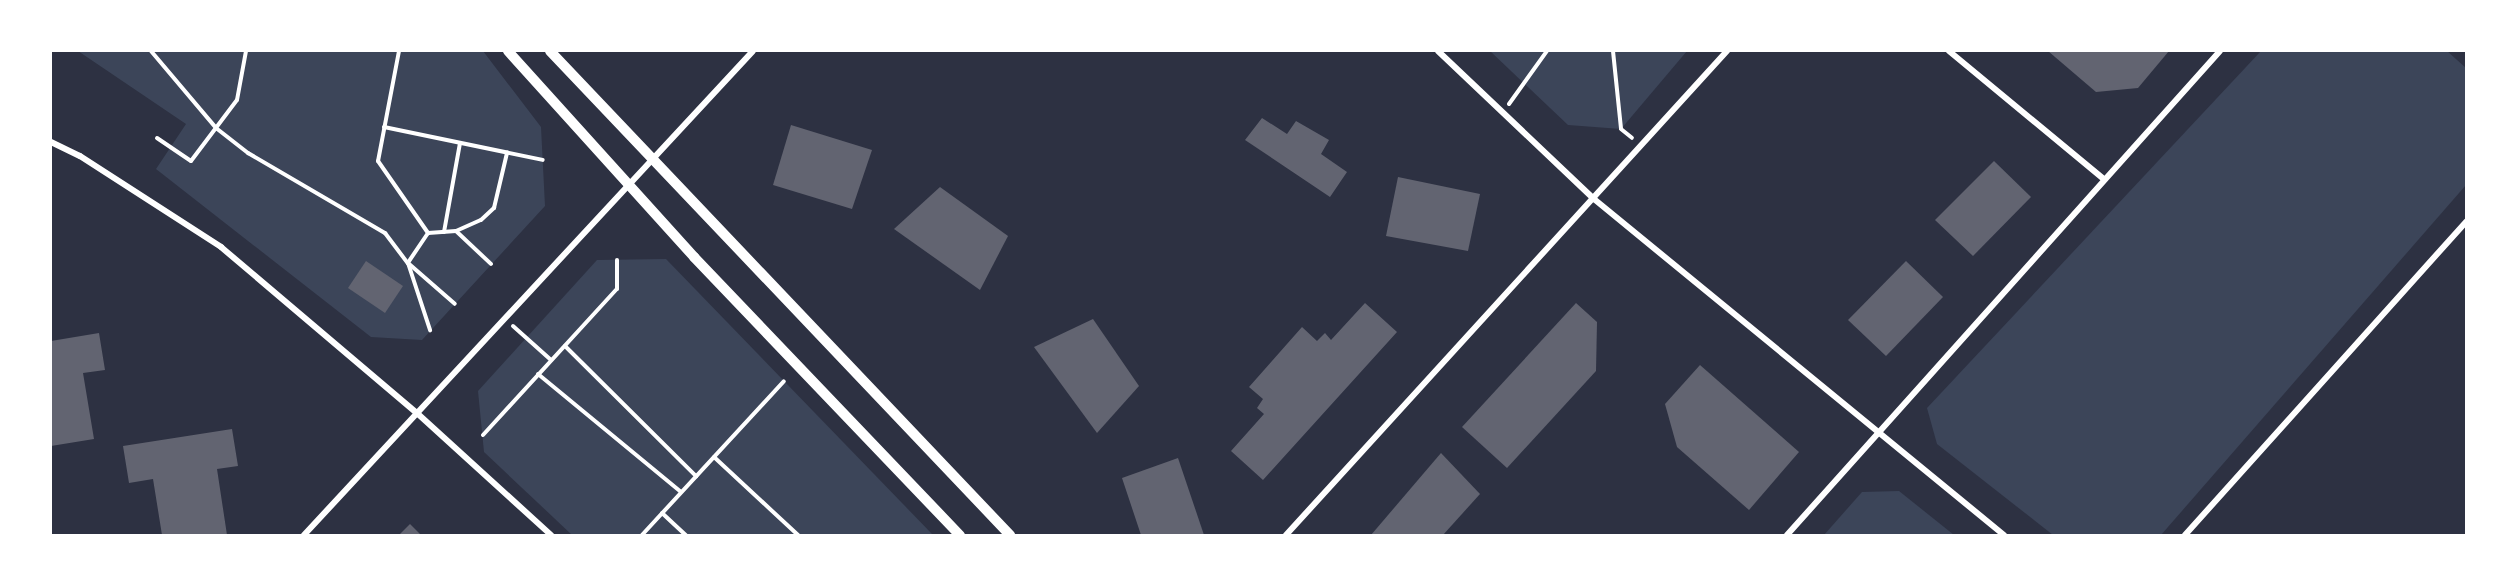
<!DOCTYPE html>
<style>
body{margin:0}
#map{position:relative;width:2517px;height:586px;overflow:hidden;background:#2d3142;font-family:"Times New Roman",serif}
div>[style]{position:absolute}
.green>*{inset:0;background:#3c4559}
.building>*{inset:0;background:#626471}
.path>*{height:4px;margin:-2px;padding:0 2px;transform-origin:2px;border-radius:2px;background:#fff}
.minor>*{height:6px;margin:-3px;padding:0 3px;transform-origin:3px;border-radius:3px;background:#fff}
.tertiary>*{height:10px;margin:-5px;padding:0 5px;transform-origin:5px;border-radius:5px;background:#fff}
span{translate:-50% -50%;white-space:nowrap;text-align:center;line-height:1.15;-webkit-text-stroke:4.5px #fff;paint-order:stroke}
.frame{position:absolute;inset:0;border:52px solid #fff;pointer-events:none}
</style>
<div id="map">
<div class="green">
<div style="clip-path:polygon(78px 51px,483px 51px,541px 127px,545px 206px,422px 340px,371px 337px,156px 169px,186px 124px)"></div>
<div style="clip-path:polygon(1490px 51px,1687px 51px,1621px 129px,1568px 125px)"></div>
<div style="clip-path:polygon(2261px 51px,2447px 51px,2466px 68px,2466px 185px,2161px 535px,2053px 535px,1937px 444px,1927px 408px)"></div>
<div style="clip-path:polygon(666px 259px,933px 535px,572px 535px,484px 452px,478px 391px,597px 260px)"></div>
<div style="clip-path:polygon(1899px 491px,1954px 535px,1824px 535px,1862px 492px)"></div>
</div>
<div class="building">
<div style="clip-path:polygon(2048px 51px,2169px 51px,2138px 88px,2096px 92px)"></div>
<div style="clip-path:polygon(1262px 118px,1287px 134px,1296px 121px,1329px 140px,1321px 154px,1347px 172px,1330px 197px,1245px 140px)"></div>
<div style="clip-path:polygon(791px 125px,872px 150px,852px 209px,773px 185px)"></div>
<div style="clip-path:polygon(1994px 161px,2031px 197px,1973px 256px,1935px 220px)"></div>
<div style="clip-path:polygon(1398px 177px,1480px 194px,1468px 251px,1386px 236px)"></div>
<div style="clip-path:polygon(940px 187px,1008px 236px,980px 290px,894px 229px)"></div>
<div style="clip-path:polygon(366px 261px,403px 286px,385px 313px,348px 288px)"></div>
<div style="clip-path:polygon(1906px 261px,1943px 297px,1886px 356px,1848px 320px)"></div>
<div style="clip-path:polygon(1365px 303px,1397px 332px,1263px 480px,1231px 451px,1264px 414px,1257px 408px,1263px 399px,1249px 387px,1302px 327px,1317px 341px,1325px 333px,1331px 340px)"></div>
<div style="clip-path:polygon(1576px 303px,1597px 322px,1596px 371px,1507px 468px,1462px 427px)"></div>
<div style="clip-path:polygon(1093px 319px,1139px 386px,1097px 433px,1034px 347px)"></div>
<div style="clip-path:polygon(99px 333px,105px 370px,83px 373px,94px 439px,51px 446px,51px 341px)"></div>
<div style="clip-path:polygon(1700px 365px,1799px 452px,1749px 510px,1677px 447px,1665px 404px)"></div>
<div style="clip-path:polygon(232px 429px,238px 466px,217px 469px,227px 535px,162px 535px,153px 479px,129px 483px,123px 446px)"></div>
<div style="clip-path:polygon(1441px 453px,1480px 494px,1443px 535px,1371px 535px)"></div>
<div style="clip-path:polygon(1178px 458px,1204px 535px,1141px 535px,1122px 478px)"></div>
<div style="clip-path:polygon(410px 524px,421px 535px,399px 535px)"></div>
</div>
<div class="path">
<div style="left:151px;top:51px;width:101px;rotate:49.8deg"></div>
<div style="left:216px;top:128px;width:41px;rotate:38deg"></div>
<div style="left:248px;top:153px;width:159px;rotate:30.3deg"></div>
<div style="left:385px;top:233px;width:38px;rotate:53deg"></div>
<div style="left:408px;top:263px;width:62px;rotate:41.1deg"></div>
<div style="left:399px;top:51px;width:112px;rotate:100.8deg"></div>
<div style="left:378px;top:161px;width:88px;rotate:55.2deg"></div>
<div style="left:428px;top:233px;width:28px;rotate:-4deg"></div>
<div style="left:456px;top:231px;width:48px;rotate:43.3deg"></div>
<div style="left:1613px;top:51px;width:78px;rotate:84.1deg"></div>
<div style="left:1621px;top:129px;width:14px;rotate:39deg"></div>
<div style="left:1509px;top:104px;width:65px;rotate:-54.4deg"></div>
<div style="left:384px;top:127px;width:162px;rotate:11.7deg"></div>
<div style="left:157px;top:138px;width:41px;rotate:34.1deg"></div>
<div style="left:191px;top:161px;width:76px;rotate:-53deg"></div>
<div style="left:237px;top:100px;width:50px;rotate:-79.6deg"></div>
<div style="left:456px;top:231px;width:27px;rotate:-24deg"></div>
<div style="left:481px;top:220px;width:18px;rotate:-43deg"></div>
<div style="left:494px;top:208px;width:57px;rotate:-76.7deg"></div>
<div style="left:444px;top:232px;width:90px;rotate:-79.8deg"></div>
<div style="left:428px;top:233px;width:36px;rotate:124deg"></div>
<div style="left:408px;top:263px;width:71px;rotate:71.8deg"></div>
<div style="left:513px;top:326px;width:51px;rotate:41.8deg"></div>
<div style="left:565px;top:346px;width:185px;rotate:44.8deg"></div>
<div style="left:538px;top:374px;width:185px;rotate:39.5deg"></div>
<div style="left:483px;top:435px;width:198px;rotate:-47.5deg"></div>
<div style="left:617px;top:289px;width:29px;rotate:-90deg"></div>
<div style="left:714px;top:457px;width:115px;rotate:42.9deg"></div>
<div style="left:662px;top:513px;width:33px;rotate:43deg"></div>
<div style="left:642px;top:535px;width:209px;rotate:-47.3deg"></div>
</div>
<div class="minor">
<div style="left:1438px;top:51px;width:215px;rotate:43.5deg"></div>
<div style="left:1594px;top:199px;width:530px;rotate:39.34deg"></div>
<div style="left:1949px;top:51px;width:201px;rotate:39.6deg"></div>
<div style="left:51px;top:142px;width:32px;rotate:26deg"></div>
<div style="left:80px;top:156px;width:168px;rotate:32.8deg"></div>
<div style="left:221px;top:247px;width:258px;rotate:40.3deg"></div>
<div style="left:418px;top:414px;width:180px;rotate:42.3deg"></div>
<div style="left:304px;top:535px;width:660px;rotate:-47.15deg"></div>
<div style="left:1286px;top:535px;width:655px;rotate:-47.66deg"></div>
<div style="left:1787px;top:535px;width:649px;rotate:-48.18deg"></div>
<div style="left:2185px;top:535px;width:421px;rotate:-48.1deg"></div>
</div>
<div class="tertiary">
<div style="left:508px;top:51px;width:278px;rotate:47.9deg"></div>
<div style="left:694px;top:257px;width:385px;rotate:46.3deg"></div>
<div style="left:550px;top:51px;width:668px;rotate:46.46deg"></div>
</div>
<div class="frame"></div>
</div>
